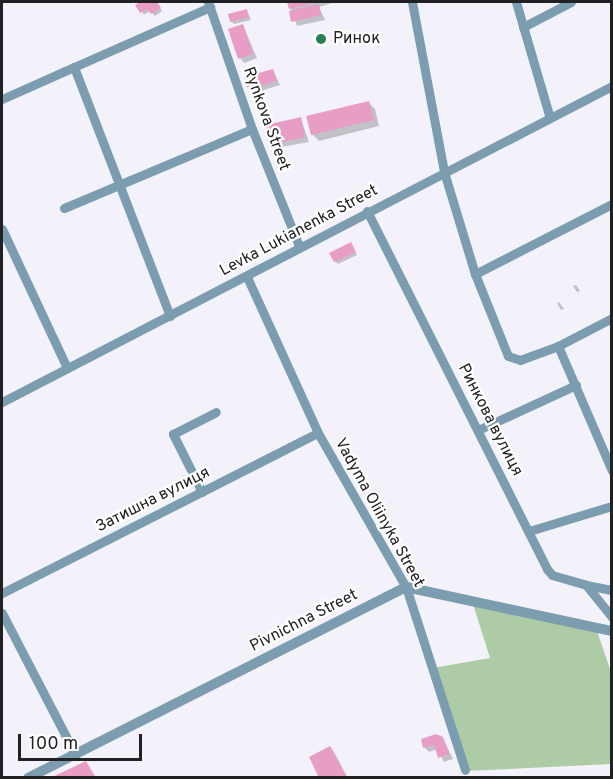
<!DOCTYPE html>
<meta charset="utf-8">
<style>
body{margin:0}
#map{position:relative;width:613px;height:779px;overflow:hidden;background:#f3f2fa;font-family:Overpass,sans-serif}
div>[style]{position:absolute}
.green>*{inset:0;background:#adcca6}
.shadow>*{inset:0;background:#0003}
.building>*{inset:0;background:#e89dc5}
.minor>*{height:9px;margin:-4.5px;padding:0 4.5px;transform-origin:4.5px;border-radius:4.5px;background:#7c9db0}
.tertiary>*{height:10px;margin:-5px;padding:0 5px;transform-origin:5px;border-radius:5px;background:#7c9db0}
.dots>*{width:16px;height:16px;translate:-50% -50%;box-sizing:border-box;border:3px solid #fff;border-radius:50%}
span{translate:-50% -50%;white-space:nowrap;text-align:center;line-height:1.15;-webkit-text-stroke:4.5px #fff;paint-order:stroke}
.poi-label{font-size:16px;color:#212023}
.left{translate:0 -50%;text-align:left}
.street-label{font-size:16px;color:#212023}
.frame{position:absolute;inset:0;border:3px solid #212023;pointer-events:none}
.scale{position:absolute;left:18px;top:734px;width:124px;height:27px;box-sizing:border-box;border:3px solid #212023;border-top:0;padding-left:8px;font-size:18px;line-height:21px;white-space:nowrap;color:#212023;-webkit-text-stroke:4px #fff;paint-order:stroke}
</style>
<div id="map">
<div class="green">
<div style="clip-path:polygon(472px 601px,596px 628px,611px 672px,611px 764px,466px 771px,433px 668px,490px 658px)"></div>
</div>
<div class="shadow">
<div style="clip-path:polygon(143px 2px,156px 2px,162px 11px,155px 16px,150px 11px,144px 15px,137px 6px)"></div>
<div style="clip-path:polygon(288px 2px,332px 2px,332px 3px,319px 7px,325px 20px,297px 26px)"></div>
<div style="clip-path:polygon(247px 11px,251px 20px,234px 24px,231px 21px)"></div>
<div style="clip-path:polygon(243px 25px,257px 58px,244px 63px,240px 58px)"></div>
<div style="clip-path:polygon(273px 70px,280px 85px,254px 93px,249px 88px)"></div>
<div style="clip-path:polygon(369px 103px,375px 109px,379px 126px,319px 141px,312px 134px)"></div>
<div style="clip-path:polygon(301px 119px,309px 142px,276px 148px,271px 144px)"></div>
<div style="clip-path:polygon(351px 244px,357px 255px,338px 264px,335px 261px)"></div>
<div style="clip-path:polygon(576px 285px,580px 291px,577px 292px,573px 286px)"></div>
<div style="clip-path:polygon(559px 302px,564px 309px,561px 310px,557px 303px)"></div>
<div style="clip-path:polygon(443px 738px,453px 759px,444px 762px,437px 749px,429px 752px,424px 747px)"></div>
<div style="clip-path:polygon(330px 747px,334px 752px,348px 778px,321px 778px)"></div>
</div>
<div class="building">
<div style="clip-path:polygon(141px 2px,157px 2px,161px 8px,151px 14px,147px 9px,140px 13px,135px 5px)"></div>
<div style="clip-path:polygon(287px 2px,317px 2px,289px 9px)"></div>
<div style="clip-path:polygon(319px 4px,321px 15px,291px 22px,289px 11px)"></div>
<div style="clip-path:polygon(247px 9px,249px 17px,230px 22px,228px 14px)"></div>
<div style="clip-path:polygon(243px 24px,253px 54px,238px 59px,228px 29px)"></div>
<div style="clip-path:polygon(273px 69px,277px 81px,248px 89px,244px 77px)"></div>
<div style="clip-path:polygon(369px 101px,374px 120px,311px 135px,306px 116px)"></div>
<div style="clip-path:polygon(301px 117px,305px 137px,270px 145px,266px 125px)"></div>
<div style="clip-path:polygon(351px 242px,356px 252px,334px 262px,329px 253px)"></div>
<div style="clip-path:polygon(436px 734px,443px 737px,449px 754px,438px 758px,434px 745px,423px 748px,421px 739px)"></div>
<div style="clip-path:polygon(330px 746px,347px 778px,319px 778px,309px 757px)"></div>
<div style="clip-path:polygon(86px 761px,96px 778px,50px 778px)"></div>
</div>
<div class="minor">
<div style="left:208px;top:2px;width:134px;rotate:70.9deg"></div>
<div style="left:252px;top:129px;width:126px;rotate:68.1deg"></div>
<div style="left:412px;top:2px;width:173px;rotate:79.3deg"></div>
<div style="left:444px;top:172px;width:107px;rotate:73.1deg"></div>
<div style="left:475px;top:274px;width:88px;rotate:68.1deg"></div>
<div style="left:508px;top:356px;width:13px;rotate:18deg"></div>
<div style="left:520px;top:360px;width:40px;rotate:-20.2deg"></div>
<div style="left:558px;top:346px;width:61px;rotate:-27.4deg"></div>
<div style="left:516px;top:2px;width:121px;rotate:73.7deg"></div>
<div style="left:523px;top:27px;width:54px;rotate:-27.5deg"></div>
<div style="left:2px;top:99px;width:79px;rotate:-24deg"></div>
<div style="left:64px;top:208px;width:204px;rotate:-22.8deg"></div>
<div style="left:367px;top:211px;width:401px;rotate:63.3deg"></div>
<div style="left:547px;top:569px;width:8px;rotate:50deg"></div>
<div style="left:552px;top:575px;width:35px;rotate:16deg"></div>
<div style="left:586px;top:585px;width:41px;rotate:50.9deg"></div>
<div style="left:2px;top:229px;width:153px;rotate:64.9deg"></div>
<div style="left:475px;top:274px;width:154px;rotate:-27.1deg"></div>
<div style="left:247px;top:277px;width:171px;rotate:65.5deg"></div>
<div style="left:318px;top:433px;width:177px;rotate:60.3deg"></div>
<div style="left:406px;top:587px;width:192px;rotate:72.1deg"></div>
<div style="left:170px;top:316px;width:267px;rotate:-111.1deg"></div>
<div style="left:74px;top:67px;width:149px;rotate:-23.8deg"></div>
<div style="left:558px;top:346px;width:136px;rotate:66.6deg"></div>
<div style="left:2px;top:402px;width:687px;rotate:-27.39deg"></div>
<div style="left:478px;top:430px;width:108px;rotate:-24.7deg"></div>
<div style="left:202px;top:492px;width:65px;rotate:-116.6deg"></div>
<div style="left:173px;top:434px;width:48px;rotate:-27.1deg"></div>
<div style="left:529px;top:531px;width:87px;rotate:-16.8deg"></div>
<div style="left:586px;top:585px;width:26px;rotate:11deg"></div>
<div style="left:2px;top:593px;width:354px;rotate:-26.9deg"></div>
<div style="left:2px;top:613px;width:159px;rotate:62.6deg"></div>
</div>
<div class="tertiary">
<div style="left:28px;top:778px;width:424px;rotate:-26.8deg"></div>
<div style="left:406px;top:587px;width:211px;rotate:12.1deg"></div>
</div>
<div class="dots">
<div style="left:321px;top:39px;background:#287e51"></div>
</div>
<div class="poi-label">
<span class="left" style="left:333px;top:39px">Ринок</span>
</div>
<div class="street-label">
<span style="left:266px;top:119px;rotate:70deg">Rynkova Street</span>
<span style="left:299px;top:231px;rotate:-28deg">Levka Lukianenka Street</span>
<span style="left:490px;top:420px;rotate:63deg">Ринкова вулиця</span>
<span style="left:153px;top:500px;rotate:-27deg">Затишна вулиця</span>
<span style="left:379px;top:513px;rotate:61deg">Vadyma Oliinyka Street</span>
<span style="left:304px;top:621px;rotate:-27deg">Pivnichna Street</span>
</div>
<div class="frame"></div>
<div class="scale">100 m</div>
</div>
